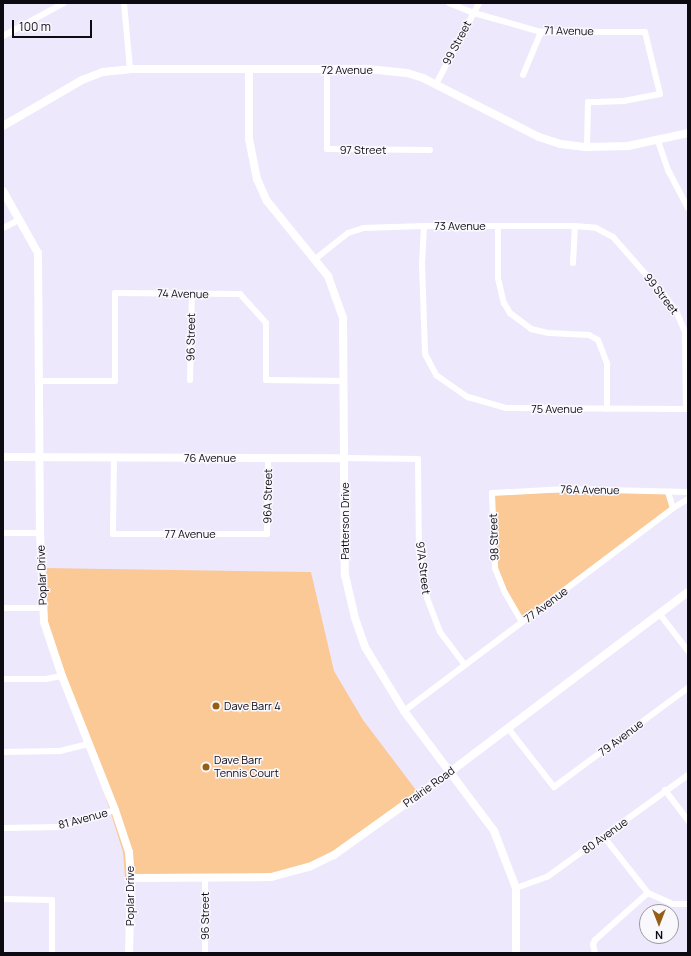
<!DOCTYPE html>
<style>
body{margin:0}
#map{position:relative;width:691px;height:956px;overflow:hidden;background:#eee8fd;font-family:Manrope,sans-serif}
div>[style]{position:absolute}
.green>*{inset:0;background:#fac995}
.minor>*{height:6px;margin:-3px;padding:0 3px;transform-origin:3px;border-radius:3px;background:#fff}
.tertiary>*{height:8px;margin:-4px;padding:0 4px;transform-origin:4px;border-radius:4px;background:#fff}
.dots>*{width:11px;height:11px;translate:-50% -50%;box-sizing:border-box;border:2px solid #f9f8fd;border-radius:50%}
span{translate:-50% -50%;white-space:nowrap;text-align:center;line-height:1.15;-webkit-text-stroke:3px #f9f8fd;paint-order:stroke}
.street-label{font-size:11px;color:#0d0a12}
.poi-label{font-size:11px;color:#0d0a12}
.left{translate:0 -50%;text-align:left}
.frame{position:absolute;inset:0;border:4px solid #0d0a12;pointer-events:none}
.north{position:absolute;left:639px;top:904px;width:40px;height:40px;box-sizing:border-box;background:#f9f8fd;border:1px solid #9b999f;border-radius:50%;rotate:180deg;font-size:11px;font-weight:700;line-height:16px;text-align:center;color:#0d0a12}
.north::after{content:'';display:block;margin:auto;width:14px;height:18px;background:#945e15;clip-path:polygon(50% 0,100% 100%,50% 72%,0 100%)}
.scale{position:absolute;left:12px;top:20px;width:80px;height:18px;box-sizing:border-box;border:2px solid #0d0a12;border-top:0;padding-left:5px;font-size:12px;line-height:14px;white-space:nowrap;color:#0d0a12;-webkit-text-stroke:3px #f9f8fd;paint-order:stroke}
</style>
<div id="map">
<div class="green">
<div style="clip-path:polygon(668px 492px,673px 508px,522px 622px,495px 568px,492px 493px)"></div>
<div style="clip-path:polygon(42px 568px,311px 572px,334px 671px,363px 720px,419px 794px,332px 856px,250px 880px,202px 881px,125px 878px,123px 852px,89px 744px,44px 622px)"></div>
</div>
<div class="minor">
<div style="left:124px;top:3px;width:66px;rotate:84.8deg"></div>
<div style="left:449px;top:3px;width:27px;rotate:22deg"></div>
<div style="left:474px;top:13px;width:70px;rotate:15.8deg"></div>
<div style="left:541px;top:32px;width:104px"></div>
<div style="left:645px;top:32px;width:64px;rotate:76.4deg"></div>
<div style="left:660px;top:94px;width:37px;rotate:169deg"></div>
<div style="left:624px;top:101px;width:36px;rotate:178deg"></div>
<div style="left:588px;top:102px;width:45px;rotate:91.3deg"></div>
<div style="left:3px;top:36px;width:69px;rotate:-28.4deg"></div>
<div style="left:327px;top:69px;width:80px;rotate:90deg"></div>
<div style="left:327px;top:149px;width:103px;rotate:0.6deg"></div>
<div style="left:523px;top:75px;width:47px;rotate:-67.3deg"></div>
<div style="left:436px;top:84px;width:92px;rotate:-62deg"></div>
<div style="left:658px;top:141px;width:31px;rotate:71deg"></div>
<div style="left:668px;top:170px;width:43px;rotate:62.2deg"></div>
<div style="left:424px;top:226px;width:37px;rotate:93deg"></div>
<div style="left:422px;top:263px;width:91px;rotate:88.1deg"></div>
<div style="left:425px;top:354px;width:24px;rotate:62deg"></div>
<div style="left:436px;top:375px;width:39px;rotate:35deg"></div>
<div style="left:468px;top:397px;width:40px;rotate:16deg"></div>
<div style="left:506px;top:408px;width:182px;rotate:0.3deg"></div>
<div style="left:498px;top:226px;width:52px;rotate:90deg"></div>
<div style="left:498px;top:278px;width:26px;rotate:77deg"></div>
<div style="left:504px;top:303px;width:12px;rotate:59deg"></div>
<div style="left:510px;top:313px;width:26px;rotate:37deg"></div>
<div style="left:531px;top:329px;width:18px;rotate:13deg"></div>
<div style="left:549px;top:333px;width:40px;rotate:2.9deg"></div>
<div style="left:589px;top:335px;width:10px;rotate:29deg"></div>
<div style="left:598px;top:340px;width:26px;rotate:69deg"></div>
<div style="left:607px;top:364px;width:45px;rotate:90deg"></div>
<div style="left:3px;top:228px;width:18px;rotate:-27deg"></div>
<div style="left:314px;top:260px;width:43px;rotate:-38.5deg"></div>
<div style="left:348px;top:233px;width:16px;rotate:-18deg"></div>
<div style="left:363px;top:228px;width:61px;rotate:-1.9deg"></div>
<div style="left:424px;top:226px;width:151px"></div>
<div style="left:575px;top:226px;width:21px;rotate:5deg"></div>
<div style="left:596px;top:228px;width:19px;rotate:28deg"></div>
<div style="left:613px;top:237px;width:77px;rotate:48.7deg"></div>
<div style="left:664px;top:295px;width:22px;rotate:54deg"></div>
<div style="left:677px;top:313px;width:21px;rotate:67deg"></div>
<div style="left:685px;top:332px;width:77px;rotate:89.3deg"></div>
<div style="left:573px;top:263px;width:37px;rotate:-87deg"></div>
<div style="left:190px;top:380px;width:86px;rotate:-88.7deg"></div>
<div style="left:40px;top:381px;width:75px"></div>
<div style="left:115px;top:381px;width:88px;rotate:-90deg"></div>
<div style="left:115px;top:293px;width:125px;rotate:0.5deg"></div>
<div style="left:240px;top:294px;width:39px;rotate:48deg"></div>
<div style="left:266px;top:323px;width:57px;rotate:90deg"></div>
<div style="left:266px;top:380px;width:78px;rotate:0.7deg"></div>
<div style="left:114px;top:458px;width:76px;rotate:90.8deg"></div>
<div style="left:113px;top:534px;width:154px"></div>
<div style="left:267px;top:534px;width:76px;rotate:-89.2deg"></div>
<div style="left:344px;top:458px;width:74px;rotate:0.8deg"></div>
<div style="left:418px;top:459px;width:93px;rotate:89.4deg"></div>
<div style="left:419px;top:552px;width:47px;rotate:80.1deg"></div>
<div style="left:427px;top:598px;width:36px;rotate:69deg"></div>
<div style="left:440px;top:632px;width:41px;rotate:52.9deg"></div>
<div style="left:668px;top:492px;width:17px;rotate:73deg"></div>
<div style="left:3px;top:533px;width:37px"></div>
<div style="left:3px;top:608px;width:40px"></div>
<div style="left:659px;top:613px;width:48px;rotate:52.7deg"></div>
<div style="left:522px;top:622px;width:34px;rotate:-120deg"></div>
<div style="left:505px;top:593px;width:27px;rotate:-112deg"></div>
<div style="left:495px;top:568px;width:75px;rotate:-92.3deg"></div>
<div style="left:492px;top:493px;width:74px;rotate:-3.1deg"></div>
<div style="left:566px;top:489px;width:122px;rotate:1.4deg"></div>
<div style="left:3px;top:679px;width:43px"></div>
<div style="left:46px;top:679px;width:16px;rotate:-11deg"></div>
<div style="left:404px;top:711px;width:337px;rotate:-37deg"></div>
<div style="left:673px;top:508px;width:17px;rotate:-31deg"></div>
<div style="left:508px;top:728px;width:75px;rotate:52.1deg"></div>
<div style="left:554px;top:787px;width:167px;rotate:-36.5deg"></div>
<div style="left:3px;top:752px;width:57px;rotate:-1deg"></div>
<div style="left:60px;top:751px;width:30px;rotate:-14deg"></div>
<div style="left:665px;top:790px;width:39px;rotate:53deg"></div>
<div style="left:3px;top:828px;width:58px;rotate:-1deg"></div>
<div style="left:61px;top:827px;width:57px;rotate:-17.5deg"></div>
<div style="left:604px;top:837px;width:71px;rotate:51.8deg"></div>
<div style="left:648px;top:893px;width:27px;rotate:24deg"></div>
<div style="left:673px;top:904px;width:15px"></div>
<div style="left:516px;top:888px;width:33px;rotate:-20deg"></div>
<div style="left:547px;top:877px;width:174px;rotate:-35.9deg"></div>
<div style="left:3px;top:899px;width:49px;rotate:1.2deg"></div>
<div style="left:52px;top:900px;width:53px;rotate:90deg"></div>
<div style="left:205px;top:953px;width:74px;rotate:-90deg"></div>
<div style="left:595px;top:953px;width:9px;rotate:-103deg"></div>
<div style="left:593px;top:944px;width:4px;rotate:-63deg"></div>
<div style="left:595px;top:940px;width:71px;rotate:-41.6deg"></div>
</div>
<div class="tertiary">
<div style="left:249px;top:69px;width:70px;rotate:90deg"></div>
<div style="left:249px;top:139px;width:41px;rotate:78.7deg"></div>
<div style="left:257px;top:179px;width:24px;rotate:66deg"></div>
<div style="left:267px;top:201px;width:97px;rotate:50.9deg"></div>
<div style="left:328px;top:276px;width:45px;rotate:70.3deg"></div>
<div style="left:343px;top:318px;width:257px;rotate:89.6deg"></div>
<div style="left:345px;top:575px;width:44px;rotate:76.9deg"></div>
<div style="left:355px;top:618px;width:31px;rotate:71deg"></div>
<div style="left:365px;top:647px;width:75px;rotate:58.6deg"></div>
<div style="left:404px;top:711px;width:150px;rotate:53.1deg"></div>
<div style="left:494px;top:831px;width:61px;rotate:68.9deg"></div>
<div style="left:516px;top:888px;width:65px;rotate:90deg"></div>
<div style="left:3px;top:126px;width:91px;rotate:-30.2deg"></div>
<div style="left:82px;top:80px;width:22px;rotate:-21deg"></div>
<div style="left:103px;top:72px;width:27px;rotate:-6deg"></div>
<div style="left:130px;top:69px;width:238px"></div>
<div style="left:368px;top:69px;width:39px;rotate:6deg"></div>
<div style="left:407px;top:73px;width:17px;rotate:17deg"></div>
<div style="left:423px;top:78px;width:130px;rotate:27deg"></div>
<div style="left:539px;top:137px;width:23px;rotate:18deg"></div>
<div style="left:561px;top:144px;width:26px;rotate:7deg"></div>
<div style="left:587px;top:147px;width:41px;rotate:-1.4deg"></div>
<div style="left:628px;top:146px;width:61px;rotate:-12.2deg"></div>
<div style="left:3px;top:191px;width:71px;rotate:60.6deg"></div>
<div style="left:38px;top:253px;width:280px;rotate:89.6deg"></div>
<div style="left:40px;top:533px;width:89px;rotate:87.4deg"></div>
<div style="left:44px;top:622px;width:57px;rotate:71.6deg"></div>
<div style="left:62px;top:676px;width:144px;rotate:68.4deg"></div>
<div style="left:115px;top:810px;width:44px;rotate:71.6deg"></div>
<div style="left:129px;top:852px;width:26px;rotate:86deg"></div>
<div style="left:131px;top:878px;width:75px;rotate:91.5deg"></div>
<div style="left:3px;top:457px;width:341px;rotate:0.2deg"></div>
<div style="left:131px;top:878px;width:140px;rotate:-0.4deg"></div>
<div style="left:271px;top:877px;width:39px;rotate:-15deg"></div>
<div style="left:309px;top:867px;width:28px;rotate:-26deg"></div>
<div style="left:334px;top:855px;width:143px;rotate:-35.6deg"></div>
<div style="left:450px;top:772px;width:298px;rotate:-37.1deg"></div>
</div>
<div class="dots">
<div style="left:216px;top:706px;background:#945e15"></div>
<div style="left:206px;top:767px;background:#945e15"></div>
</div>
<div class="street-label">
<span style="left:569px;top:31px;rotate:1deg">71 Avenue</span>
<span style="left:457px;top:43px;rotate:-62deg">99 Street</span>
<span style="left:347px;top:70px">72 Avenue</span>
<span style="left:363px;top:150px">97 Street</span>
<span style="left:460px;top:226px">73 Avenue</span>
<span style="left:183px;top:294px;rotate:1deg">74 Avenue</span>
<span style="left:661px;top:294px;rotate:52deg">99 Street</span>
<span style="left:191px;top:337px;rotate:-89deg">96 Street</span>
<span style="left:557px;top:409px">75 Avenue</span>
<span style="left:210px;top:458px">76 Avenue</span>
<span style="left:590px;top:490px;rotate:1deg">76A Avenue</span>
<span style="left:268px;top:496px;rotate:-89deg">96A Street</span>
<span style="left:345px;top:521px;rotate:-90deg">Patterson Drive</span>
<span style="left:190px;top:534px">77 Avenue</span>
<span style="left:494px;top:537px;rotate:-92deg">98 Street</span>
<span style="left:423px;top:568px;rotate:83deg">97A Street</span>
<span style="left:42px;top:575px;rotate:-92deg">Poplar Drive</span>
<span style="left:546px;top:605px;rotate:-37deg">77 Avenue</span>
<span style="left:621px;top:738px;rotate:-37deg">79 Avenue</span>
<span style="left:429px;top:787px;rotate:-36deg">Prairie Road</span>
<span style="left:83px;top:819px;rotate:-15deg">81 Avenue</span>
<span style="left:605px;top:836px;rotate:-36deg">80 Avenue</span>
<span style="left:130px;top:896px;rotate:-90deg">Poplar Drive</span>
<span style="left:205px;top:916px;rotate:-90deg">96 Street</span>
</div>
<div class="poi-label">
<span class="left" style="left:224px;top:706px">Dave Barr 4</span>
<span class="left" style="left:214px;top:767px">Dave Barr<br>Tennis Court</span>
</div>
<div class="frame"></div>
<div class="north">N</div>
<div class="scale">100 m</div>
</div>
